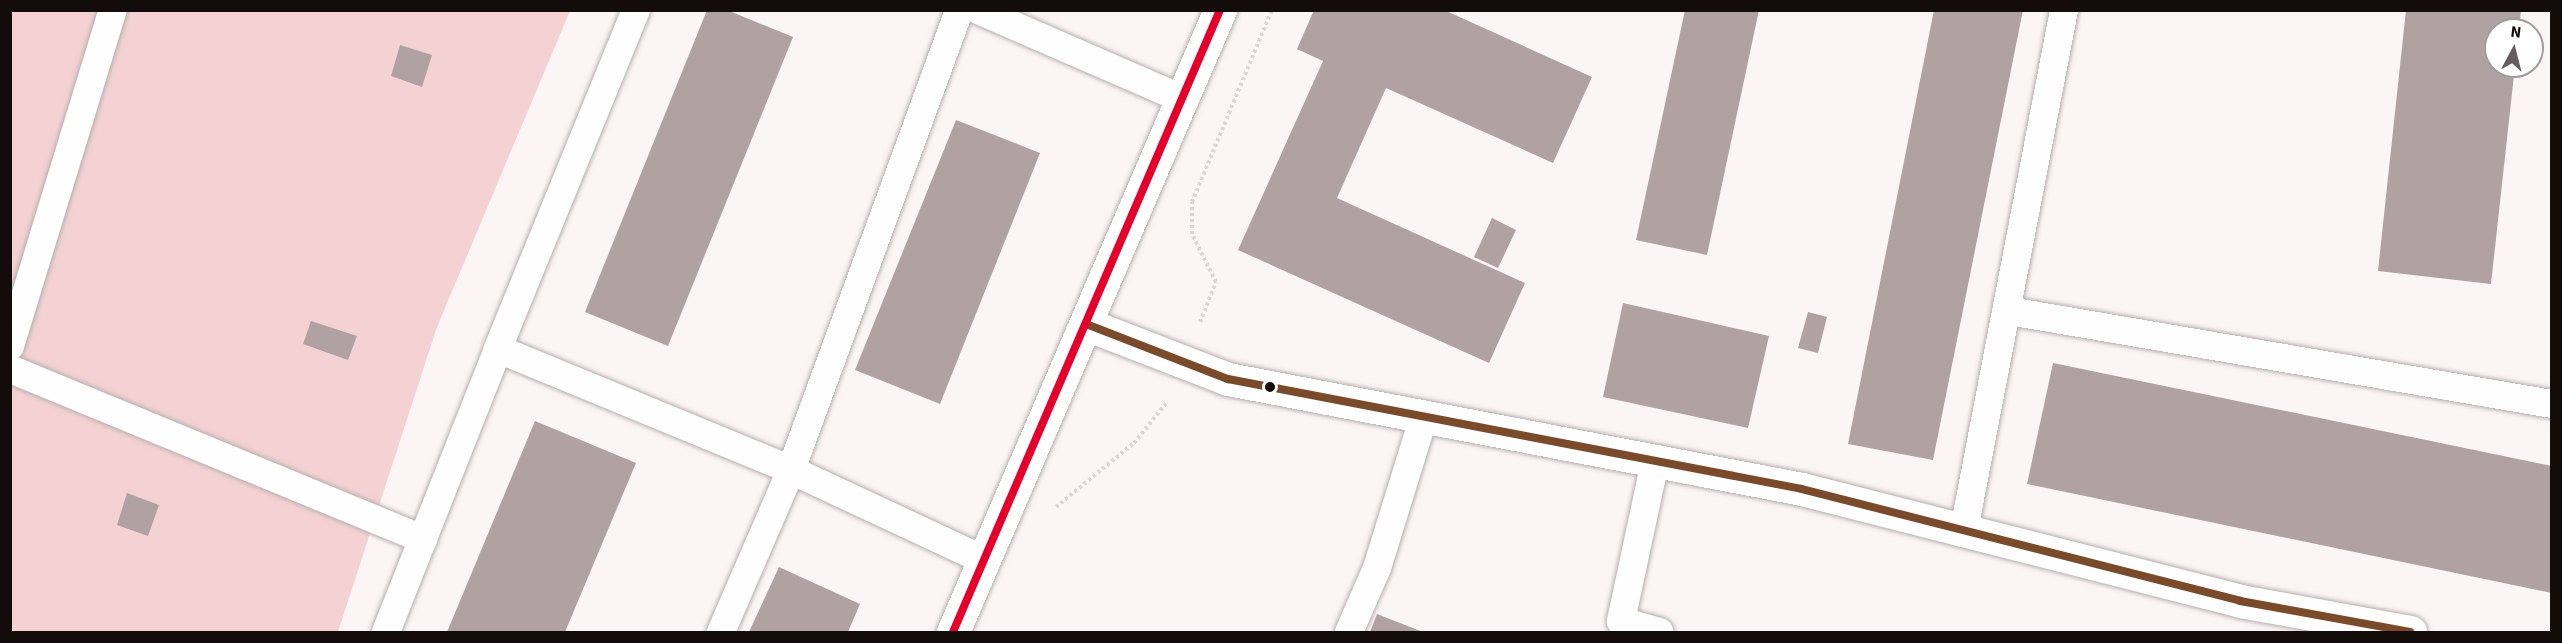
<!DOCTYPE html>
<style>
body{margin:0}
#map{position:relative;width:2562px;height:643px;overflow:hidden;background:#fcf5f5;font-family:"Source Sans 3",sans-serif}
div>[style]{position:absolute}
.green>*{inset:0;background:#f4d2d3}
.building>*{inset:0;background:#b0a2a3}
.path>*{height:4px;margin-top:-2px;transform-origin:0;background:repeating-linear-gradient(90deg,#d8d6d6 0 3px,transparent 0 6px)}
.roads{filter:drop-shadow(0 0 2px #b6aeae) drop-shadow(0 0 2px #b6aeae)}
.lane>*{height:28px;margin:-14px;padding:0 14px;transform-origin:14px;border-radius:14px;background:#fffefe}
.street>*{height:33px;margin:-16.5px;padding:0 16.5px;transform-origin:16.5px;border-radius:16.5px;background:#fffefe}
.bus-1>*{height:8px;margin:-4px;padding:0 4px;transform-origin:4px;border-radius:4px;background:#7a4b2a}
.bus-2>*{height:8px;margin:-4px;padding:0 4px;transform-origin:4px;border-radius:4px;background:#e4002b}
.dots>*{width:16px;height:16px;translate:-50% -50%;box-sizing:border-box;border:3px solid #fff;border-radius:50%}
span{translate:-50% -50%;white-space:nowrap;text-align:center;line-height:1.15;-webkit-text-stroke:6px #fff;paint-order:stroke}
.frame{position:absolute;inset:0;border:12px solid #140b0b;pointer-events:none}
.north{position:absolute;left:2484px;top:18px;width:60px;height:60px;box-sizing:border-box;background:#fff;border:2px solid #a19d9d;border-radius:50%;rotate:7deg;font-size:16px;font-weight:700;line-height:24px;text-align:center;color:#140b0b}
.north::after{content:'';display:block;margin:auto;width:21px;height:27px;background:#655d5d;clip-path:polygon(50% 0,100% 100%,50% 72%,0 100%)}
</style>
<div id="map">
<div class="green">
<div style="clip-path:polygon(10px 11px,570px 11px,437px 327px,338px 632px,11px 632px)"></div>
</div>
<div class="building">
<div style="clip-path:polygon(707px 10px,727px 10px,793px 37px,668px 346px,585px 312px)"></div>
<div style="clip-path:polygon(1314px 10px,1444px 10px,1592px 77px,1553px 163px,1386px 88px,1337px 198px,1525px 283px,1489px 363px,1238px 250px,1323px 61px,1297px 49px)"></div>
<div style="clip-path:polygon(1685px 10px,1759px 10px,1707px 255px,1636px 240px)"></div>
<div style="clip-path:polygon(1934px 10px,2023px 10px,1933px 460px,1848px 444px)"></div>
<div style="clip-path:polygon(2406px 10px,2521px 10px,2519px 30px,2496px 30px,2496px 66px,2515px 66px,2491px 284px,2378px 271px)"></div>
<div style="clip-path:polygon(400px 45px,432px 55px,422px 87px,391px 76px)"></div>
<div style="clip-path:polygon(956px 120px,1040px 153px,940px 404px,855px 370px)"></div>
<div style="clip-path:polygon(1492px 218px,1516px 230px,1498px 268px,1474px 257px)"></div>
<div style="clip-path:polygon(1623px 303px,1769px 336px,1748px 428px,1603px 397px)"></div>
<div style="clip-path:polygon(1808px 312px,1827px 317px,1818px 353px,1798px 348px)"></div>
<div style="clip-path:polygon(311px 321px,357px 336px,348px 360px,303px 344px)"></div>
<div style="clip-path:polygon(2053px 363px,2552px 466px,2552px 593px,2027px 484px)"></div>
<div style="clip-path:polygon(535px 421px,636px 463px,565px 632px,447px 632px)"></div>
<div style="clip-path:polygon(127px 493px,159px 505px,148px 536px,117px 525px)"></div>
<div style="clip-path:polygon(779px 567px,860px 604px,848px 632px,749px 632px)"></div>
<div style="clip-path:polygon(1377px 614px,1423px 632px,1370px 632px)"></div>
</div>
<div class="path">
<div style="left:1200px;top:322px;width:43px;rotate:-68.2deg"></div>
<div style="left:1216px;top:282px;width:54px;rotate:-116.6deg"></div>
<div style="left:1192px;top:234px;width:32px;rotate:-90deg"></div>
<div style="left:1192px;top:202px;width:208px;rotate:-67.4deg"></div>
<div style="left:1056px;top:507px;width:101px;rotate:-39.4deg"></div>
<div style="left:1134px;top:443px;width:54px;rotate:-51deg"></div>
</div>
<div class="roads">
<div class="lane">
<div style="left:636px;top:10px;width:366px;rotate:112.2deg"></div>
<div style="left:498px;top:349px;width:317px;rotate:22.4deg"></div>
<div style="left:791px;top:470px;width:213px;rotate:25deg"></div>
<div style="left:978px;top:10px;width:223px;rotate:23.5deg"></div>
<div style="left:2009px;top:311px;width:551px;rotate:9.72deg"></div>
<div style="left:10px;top:346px;width:351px;rotate:-73deg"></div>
<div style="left:10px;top:369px;width:447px;rotate:22.4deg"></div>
<div style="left:1655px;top:462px;width:163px;rotate:102.1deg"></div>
<div style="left:1621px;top:621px;width:40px;rotate:16deg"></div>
<div style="left:1964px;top:530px;width:530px;rotate:-79.11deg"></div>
<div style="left:386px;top:632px;width:304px;rotate:-68.4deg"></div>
<div style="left:721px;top:632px;width:176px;rotate:-66.6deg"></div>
<div style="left:791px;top:470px;width:490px;rotate:-69.9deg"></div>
<div style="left:1349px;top:632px;width:70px;rotate:-66.4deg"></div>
<div style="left:1377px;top:568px;width:156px;rotate:-72.8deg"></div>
</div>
<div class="street">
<div style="left:1086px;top:324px;width:152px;rotate:21.2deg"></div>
<div style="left:1228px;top:379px;width:584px;rotate:10.85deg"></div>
<div style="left:1802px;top:489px;width:452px;rotate:14.3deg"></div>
<div style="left:2240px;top:601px;width:173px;rotate:10.3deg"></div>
<div style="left:953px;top:632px;width:677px;rotate:-66.77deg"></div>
</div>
</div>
<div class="bus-1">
<div style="left:1086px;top:324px;width:152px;rotate:21.2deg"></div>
<div style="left:1228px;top:379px;width:584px;rotate:10.85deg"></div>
<div style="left:1802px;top:489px;width:452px;rotate:14.3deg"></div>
<div style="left:2240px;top:601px;width:173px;rotate:10.3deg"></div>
</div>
<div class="bus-2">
<div style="left:953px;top:632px;width:677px;rotate:-66.77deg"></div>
</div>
<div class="dots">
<div style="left:1270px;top:387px;background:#140b0b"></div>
</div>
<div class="frame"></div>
<div class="north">N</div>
</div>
